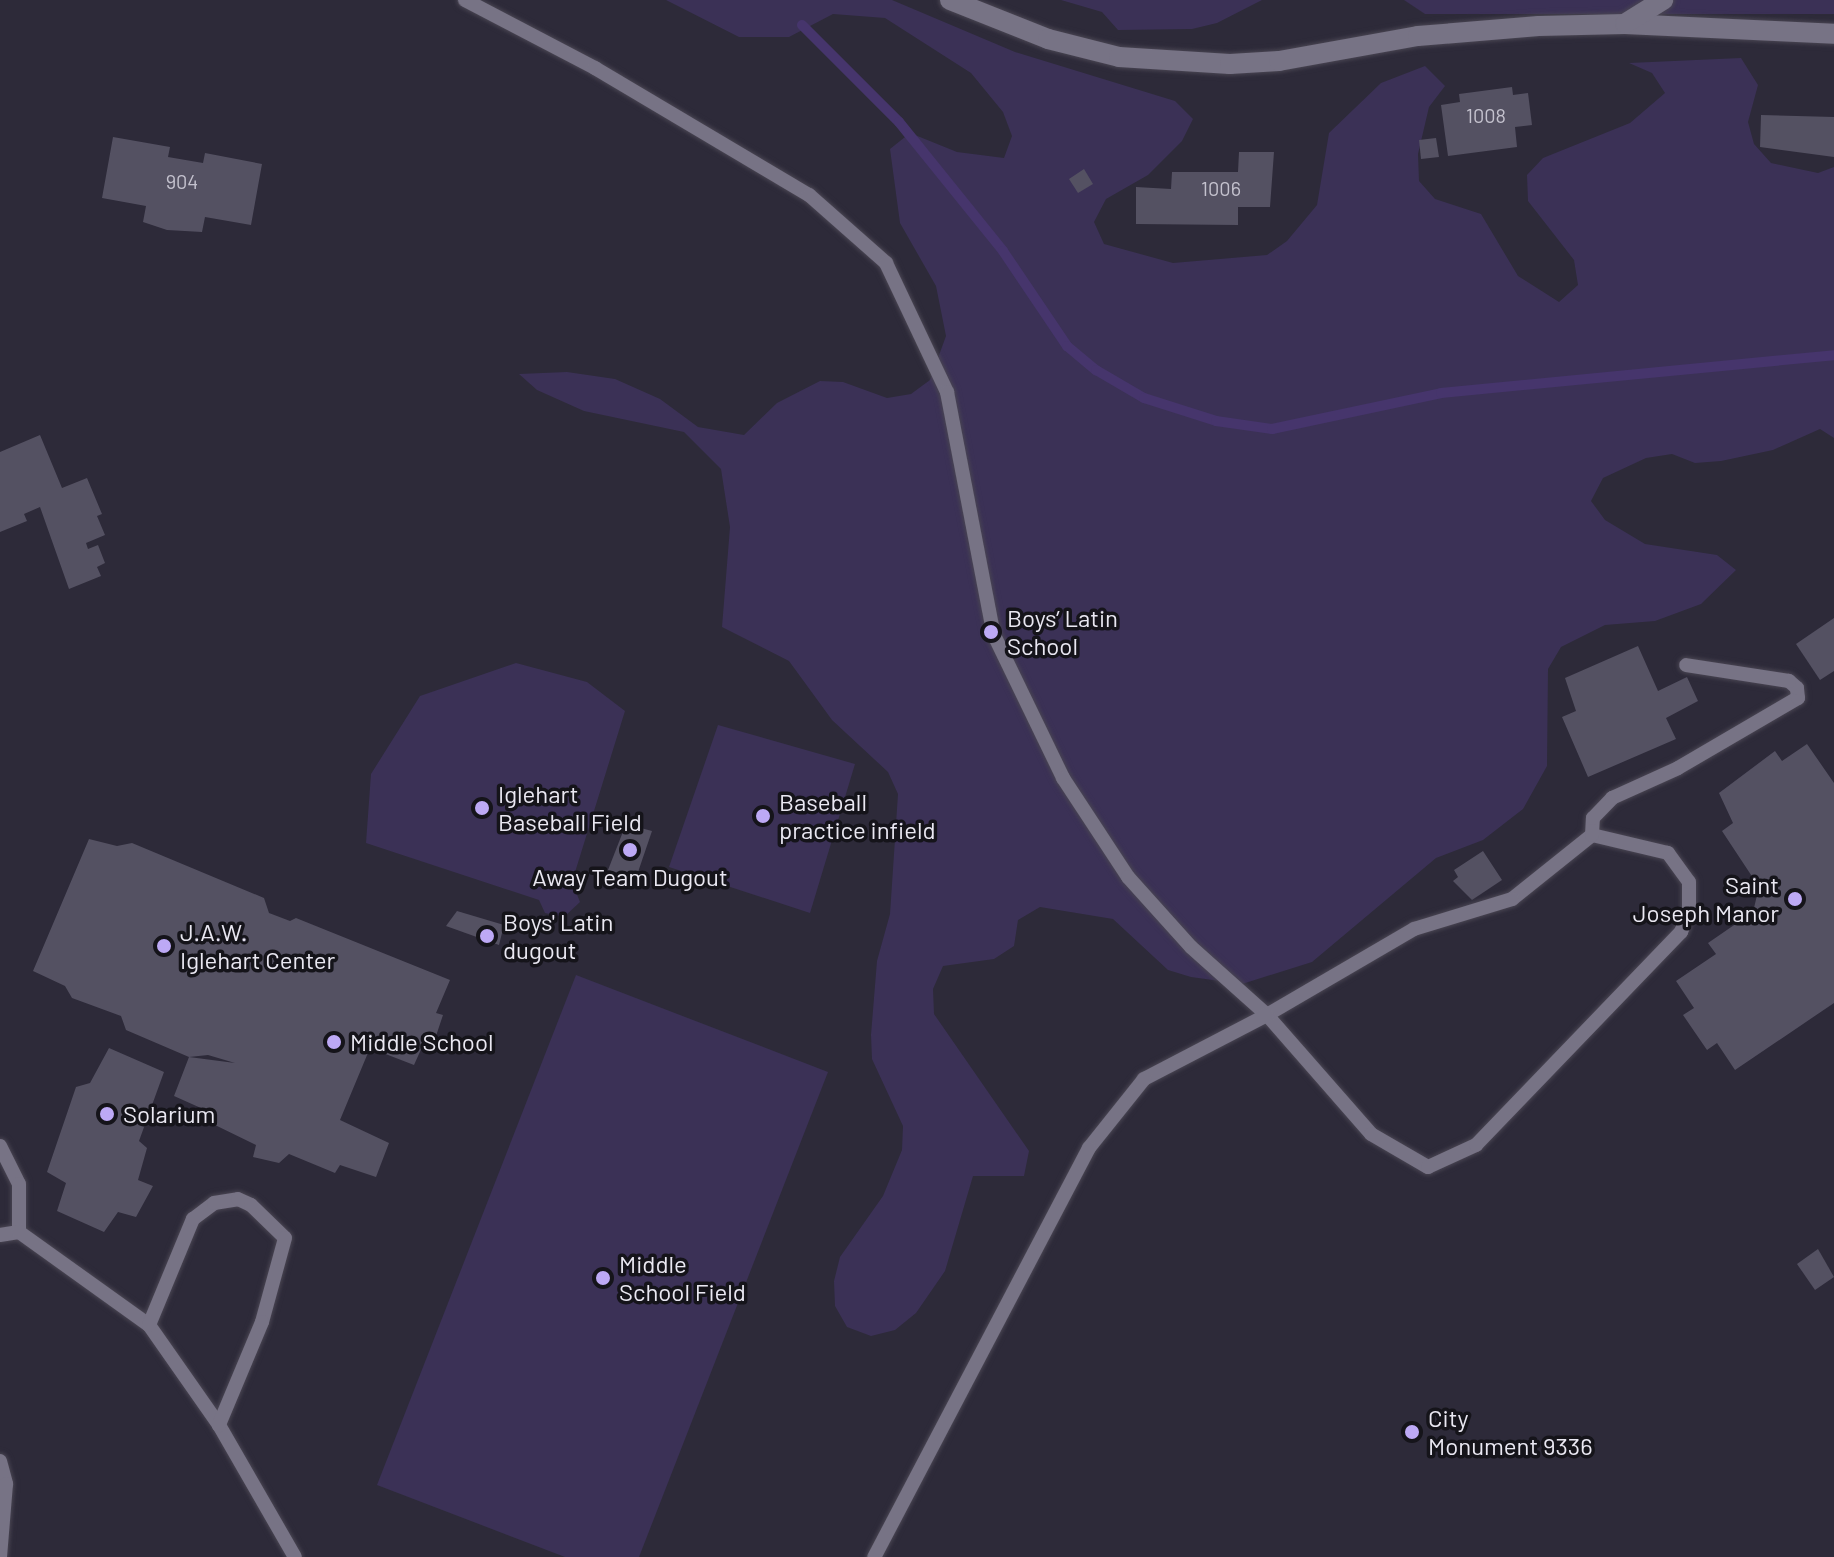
<!DOCTYPE html>
<meta charset="utf-8">
<style>
body{margin:0}
#map{position:relative;width:1834px;height:1557px;overflow:hidden;background:#2d2a39;font-family:Barlow,sans-serif}
div>[style]{position:absolute}
.green>*{inset:0;background:#3b3156}
.stream>*{height:10px;margin:-5px;padding:0 5px;transform-origin:5px;border-radius:5px;background:#46356c}
.building>*{inset:0;background:#545162}
.roads{filter:drop-shadow(0 0 2px #494552) drop-shadow(0 0 2px #494552)}
.lane>*{height:14px;margin:-7px;padding:0 7px;transform-origin:7px;border-radius:7px;background:#777385}
.street>*{height:20px;margin:-10px;padding:0 10px;transform-origin:10px;border-radius:10px;background:#777385}
.dots>*{width:22px;height:22px;translate:-50% -50%;box-sizing:border-box;border:4px solid #15141a;border-radius:50%}
span{translate:-50% -50%;white-space:nowrap;text-align:center;line-height:1.15;-webkit-text-stroke:7px #15141a;paint-order:stroke}
.number-label{font-size:20px;color:#c4c2ce}
.number-label span{-webkit-text-stroke-width:0}
.poi-label{font-size:24px;color:#eae8f2}
.left{translate:0 -50%;text-align:left}
.right{translate:-100% -50%;text-align:right}
</style>
<div id="map">
<div class="green">
<div style="clip-path:polygon(666px 0,892px 0,1015px 52px,1175px 101px,1193px 119px,1182px 141px,1148px 175px,1106px 199px,1094px 222px,1104px 244px,1173px 263px,1267px 255px,1287px 241px,1317px 205px,1329px 133px,1381px 83px,1425px 66px,1445px 86px,1429px 107px,1418px 154px,1419px 181px,1435px 199px,1481px 214px,1518px 276px,1559px 302px,1578px 285px,1574px 260px,1528px 201px,1527px 175px,1543px 158px,1630px 123px,1665px 93px,1652px 73px,1629px 63px,1741px 58px,1758px 85px,1748px 122px,1754px 144px,1771px 163px,1818px 173px,1834px 167px,1834px 438px,1820px 429px,1773px 450px,1721px 461px,1695px 463px,1672px 454px,1646px 458px,1603px 478px,1591px 501px,1605px 520px,1645px 544px,1717px 555px,1736px 570px,1701px 604px,1655px 621px,1605px 625px,1561px 647px,1548px 669px,1547px 766px,1523px 809px,1483px 840px,1436px 858px,1312px 962px,1242px 984px,1191px 977px,1168px 970px,1113px 919px,1040px 907px,1018px 920px,1014px 946px,994px 959px,943px 966px,933px 989px,934px 1014px,1029px 1151px,1024px 1176px,973px 1176px,945px 1271px,916px 1313px,895px 1330px,871px 1336px,847px 1327px,835px 1306px,834px 1281px,840px 1257px,883px 1196px,902px 1150px,903px 1126px,872px 1059px,871px 1035px,877px 961px,890px 914px,898px 794px,888px 772px,832px 720px,789px 661px,722px 627px,730px 527px,721px 469px,684px 432px,584px 411px,537px 390px,519px 374px,567px 372px,615px 379px,660px 399px,698px 427px,744px 435px,777px 403px,820px 381px,843px 382px,887px 398px,911px 394px,930px 380px,946px 336px,936px 286px,900px 223px,890px 149px,910px 133px,957px 152px,1004px 158px,1012px 136px,1003px 112px,971px 73px,885px 18px,833px 14px,789px 37px,739px 37px)"></div>
<div style="clip-path:polygon(1061px 0,1262px 0,1217px 23px,1192px 29px,1118px 30px,1102px 12px)"></div>
<div style="clip-path:polygon(1404px 0,1834px 0,1834px 14px,1425px 14px)"></div>
<div style="clip-path:polygon(516px 663px,587px 682px,625px 711px,572px 882px,580px 902px,564px 917px,545px 913px,539px 900px,366px 843px,371px 774px,420px 696px)"></div>
<div style="clip-path:polygon(718px 725px,855px 764px,810px 913px,669px 867px)"></div>
<div style="clip-path:polygon(576px 975px,828px 1072px,639px 1557px,565px 1557px,377px 1485px)"></div>
</div>
<div class="stream">
<div style="left:802px;top:25px;width:137px;rotate:45deg"></div>
<div style="left:899px;top:122px;width:166px;rotate:51.1deg"></div>
<div style="left:1003px;top:251px;width:115px;rotate:56deg"></div>
<div style="left:1067px;top:346px;width:38px;rotate:40deg"></div>
<div style="left:1096px;top:370px;width:56px;rotate:30.3deg"></div>
<div style="left:1144px;top:398px;width:76px;rotate:17.7deg"></div>
<div style="left:1216px;top:421px;width:57px;rotate:8.1deg"></div>
<div style="left:1272px;top:429px;width:173px;rotate:-12deg"></div>
<div style="left:1441px;top:393px;width:395px;rotate:-5.5deg"></div>
</div>
<div class="building">
<div style="clip-path:polygon(1512px 87px,1513px 95px,1528px 93px,1532px 125px,1515px 127px,1517px 147px,1448px 156px,1441px 105px,1460px 102px,1459px 94px)"></div>
<div style="clip-path:polygon(1761px 115px,1834px 117px,1834px 157px,1760px 147px)"></div>
<div style="clip-path:polygon(113px 137px,170px 147px,168px 157px,203px 163px,205px 153px,262px 164px,251px 225px,205px 217px,202px 232px,167px 230px,143px 222px,146px 206px,102px 198px)"></div>
<div style="clip-path:polygon(1436px 138px,1439px 157px,1421px 159px,1419px 140px)"></div>
<div style="clip-path:polygon(1239px 152px,1274px 152px,1270px 207px,1238px 207px,1238px 225px,1136px 224px,1136px 187px,1171px 189px,1172px 172px,1238px 172px)"></div>
<div style="clip-path:polygon(1084px 169px,1093px 184px,1078px 193px,1069px 179px)"></div>
<div style="clip-path:polygon(40px 435px,62px 488px,87px 478px,102px 514px,97px 516px,105px 535px,86px 543px,88px 549px,98px 545px,105px 563px,97px 567px,101px 576px,69px 589px,40px 507px,24px 514px,27px 521px,0 532px,0 452px)"></div>
<div style="clip-path:polygon(1834px 618px,1834px 671px,1820px 680px,1796px 644px)"></div>
<div style="clip-path:polygon(1638px 646px,1658px 691px,1687px 677px,1698px 701px,1666px 718px,1676px 739px,1588px 777px,1562px 717px,1576px 711px,1565px 678px)"></div>
<div style="clip-path:polygon(1807px 744px,1834px 783px,1834px 1003px,1735px 1070px,1717px 1043px,1707px 1050px,1683px 1015px,1694px 1008px,1676px 981px,1716px 954px,1708px 943px,1753px 912px,1759px 887px,1722px 831px,1733px 823px,1719px 793px,1775px 751px,1782px 761px)"></div>
<div style="clip-path:polygon(626px 824px,652px 831px,636px 878px,608px 870px)"></div>
<div style="clip-path:polygon(89px 839px,117px 846px,132px 843px,264px 898px,269px 913px,290px 921px,296px 918px,450px 980px,436px 1013px,443px 1015px,436px 1036px,428px 1034px,414px 1065px,370px 1048px,340px 1120px,389px 1143px,376px 1177px,340px 1165px,335px 1173px,289px 1154px,279px 1163px,253px 1157px,256px 1145px,215px 1125px,212px 1113px,174px 1096px,189px 1057px,235px 1063px,208px 1055px,189px 1057px,126px 1030px,121px 1016px,72px 998px,65px 986px,33px 971px)"></div>
<div style="clip-path:polygon(1483px 851px,1502px 880px,1472px 900px,1453px 881px,1458px 877px,1454px 870px)"></div>
<div style="clip-path:polygon(457px 911px,504px 925px,499px 945px,446px 926px)"></div>
<div style="clip-path:polygon(109px 1048px,164px 1072px,139px 1141px,147px 1148px,138px 1180px,153px 1186px,136px 1217px,118px 1212px,104px 1232px,57px 1211px,66px 1183px,47px 1172px,76px 1087px,90px 1083px)"></div>
<div style="clip-path:polygon(1818px 1249px,1834px 1277px,1815px 1290px,1797px 1264px)"></div>
</div>
<div class="roads">
<div class="lane">
<div style="left:465px;top:0;width:147px;rotate:27.6deg"></div>
<div style="left:595px;top:68px;width:249px;rotate:30.7deg"></div>
<div style="left:809px;top:195px;width:103px;rotate:41.4deg"></div>
<div style="left:886px;top:263px;width:143px;rotate:64.7deg"></div>
<div style="left:947px;top:392px;width:248px;rotate:79.1deg"></div>
<div style="left:994px;top:635px;width:159px;rotate:64.2deg"></div>
<div style="left:1063px;top:778px;width:118px;rotate:56.7deg"></div>
<div style="left:1128px;top:877px;width:94px;rotate:48deg"></div>
<div style="left:1191px;top:947px;width:102px;rotate:41.8deg"></div>
<div style="left:1267px;top:1015px;width:158px;rotate:48.8deg"></div>
<div style="left:1371px;top:1134px;width:66px;rotate:30.1deg"></div>
<div style="left:1428px;top:1167px;width:53px;rotate:-24.6deg"></div>
<div style="left:1476px;top:1145px;width:296px;rotate:-46.1deg"></div>
<div style="left:1681px;top:932px;width:22px;rotate:-69deg"></div>
<div style="left:1689px;top:911px;width:29px;rotate:-90deg"></div>
<div style="left:1689px;top:882px;width:36px;rotate:-126deg"></div>
<div style="left:1668px;top:853px;width:78px;rotate:-166.7deg"></div>
<div style="left:1592px;top:835px;width:102px;rotate:141.3deg"></div>
<div style="left:1512px;top:899px;width:102px;rotate:163deg"></div>
<div style="left:1414px;top:929px;width:170px;rotate:149.7deg"></div>
<div style="left:1267px;top:1015px;width:139px;rotate:152.5deg"></div>
<div style="left:1144px;top:1079px;width:88px;rotate:128.6deg"></div>
<div style="left:1089px;top:1148px;width:462px;rotate:117.7deg"></div>
<div style="left:1592px;top:835px;width:17px;rotate:-87deg"></div>
<div style="left:1593px;top:818px;width:28px;rotate:-46deg"></div>
<div style="left:1612px;top:798px;width:72px;rotate:-24.4deg"></div>
<div style="left:1678px;top:768px;width:139px;rotate:-30.3deg"></div>
<div style="left:1798px;top:698px;width:10px;rotate:-96deg"></div>
<div style="left:1797px;top:688px;width:11px;rotate:-139deg"></div>
<div style="left:1789px;top:681px;width:104px;rotate:-171.2deg"></div>
<div style="left:0;top:1146px;width:42px;rotate:63.4deg"></div>
<div style="left:19px;top:1184px;width:48px;rotate:90deg"></div>
<div style="left:0;top:1235px;width:19px;rotate:-9deg"></div>
<div style="left:19px;top:1232px;width:160px;rotate:35.6deg"></div>
<div style="left:149px;top:1325px;width:122px;rotate:55deg"></div>
<div style="left:219px;top:1425px;width:152px;rotate:60.1deg"></div>
<div style="left:149px;top:1325px;width:115px;rotate:-67.5deg"></div>
<div style="left:193px;top:1219px;width:26px;rotate:-37deg"></div>
<div style="left:214px;top:1203px;width:24px;rotate:-9deg"></div>
<div style="left:238px;top:1199px;width:14px;rotate:25deg"></div>
<div style="left:251px;top:1205px;width:47px;rotate:44.1deg"></div>
<div style="left:285px;top:1238px;width:87px;rotate:105.3deg"></div>
<div style="left:262px;top:1322px;width:112px;rotate:112.7deg"></div>
<div style="left:0;top:1461px;width:24px;rotate:75deg"></div>
<div style="left:6px;top:1484px;width:73px;rotate:94.7deg"></div>
</div>
<div class="street">
<div style="left:950px;top:0;width:105px;rotate:21.7deg"></div>
<div style="left:1048px;top:39px;width:73px;rotate:14.2deg"></div>
<div style="left:1119px;top:57px;width:111px;rotate:3.6deg"></div>
<div style="left:1230px;top:64px;width:49px;rotate:-3.5deg"></div>
<div style="left:1279px;top:61px;width:141px;rotate:-10.2deg"></div>
<div style="left:1418px;top:36px;width:121px;rotate:-4.7deg"></div>
<div style="left:1539px;top:26px;width:86px;rotate:-1.3deg"></div>
<div style="left:1625px;top:24px;width:209px;rotate:2.7deg"></div>
<div style="left:1626px;top:23px;width:44px;rotate:-31.9deg"></div>
</div>
</div>
<div class="dots">
<div style="left:991px;top:632px;background:#bda9f5"></div>
<div style="left:482px;top:808px;background:#bda9f5"></div>
<div style="left:763px;top:816px;background:#bda9f5"></div>
<div style="left:630px;top:850px;background:#bda9f5"></div>
<div style="left:1795px;top:899px;background:#bda9f5"></div>
<div style="left:487px;top:936px;background:#bda9f5"></div>
<div style="left:164px;top:946px;background:#bda9f5"></div>
<div style="left:334px;top:1042px;background:#bda9f5"></div>
<div style="left:107px;top:1114px;background:#bda9f5"></div>
<div style="left:603px;top:1278px;background:#bda9f5"></div>
<div style="left:1412px;top:1432px;background:#bda9f5"></div>
</div>
<div class="number-label">
<span style="left:1486px;top:115px">1008</span>
<span style="left:182px;top:181px">904</span>
<span style="left:1221px;top:188px">1006</span>
</div>
<div class="poi-label">
<span class="left" style="left:1007px;top:632px">Boys’ Latin<br>School</span>
<span class="left" style="left:498px;top:808px">Iglehart<br>Baseball Field</span>
<span class="left" style="left:779px;top:816px">Baseball<br>practice infield</span>
<span style="left:630px;top:877px">Away Team Dugout</span>
<span class="right" style="left:1779px;top:899px">Saint<br>Joseph Manor</span>
<span class="left" style="left:503px;top:936px">Boys' Latin<br>dugout</span>
<span class="left" style="left:180px;top:946px">J.A.W.<br>Iglehart Center</span>
<span class="left" style="left:350px;top:1042px">Middle School</span>
<span class="left" style="left:123px;top:1114px">Solarium</span>
<span class="left" style="left:619px;top:1278px">Middle<br>School Field</span>
<span class="left" style="left:1428px;top:1432px">City<br>Monument 9336</span>
</div>
</div>
